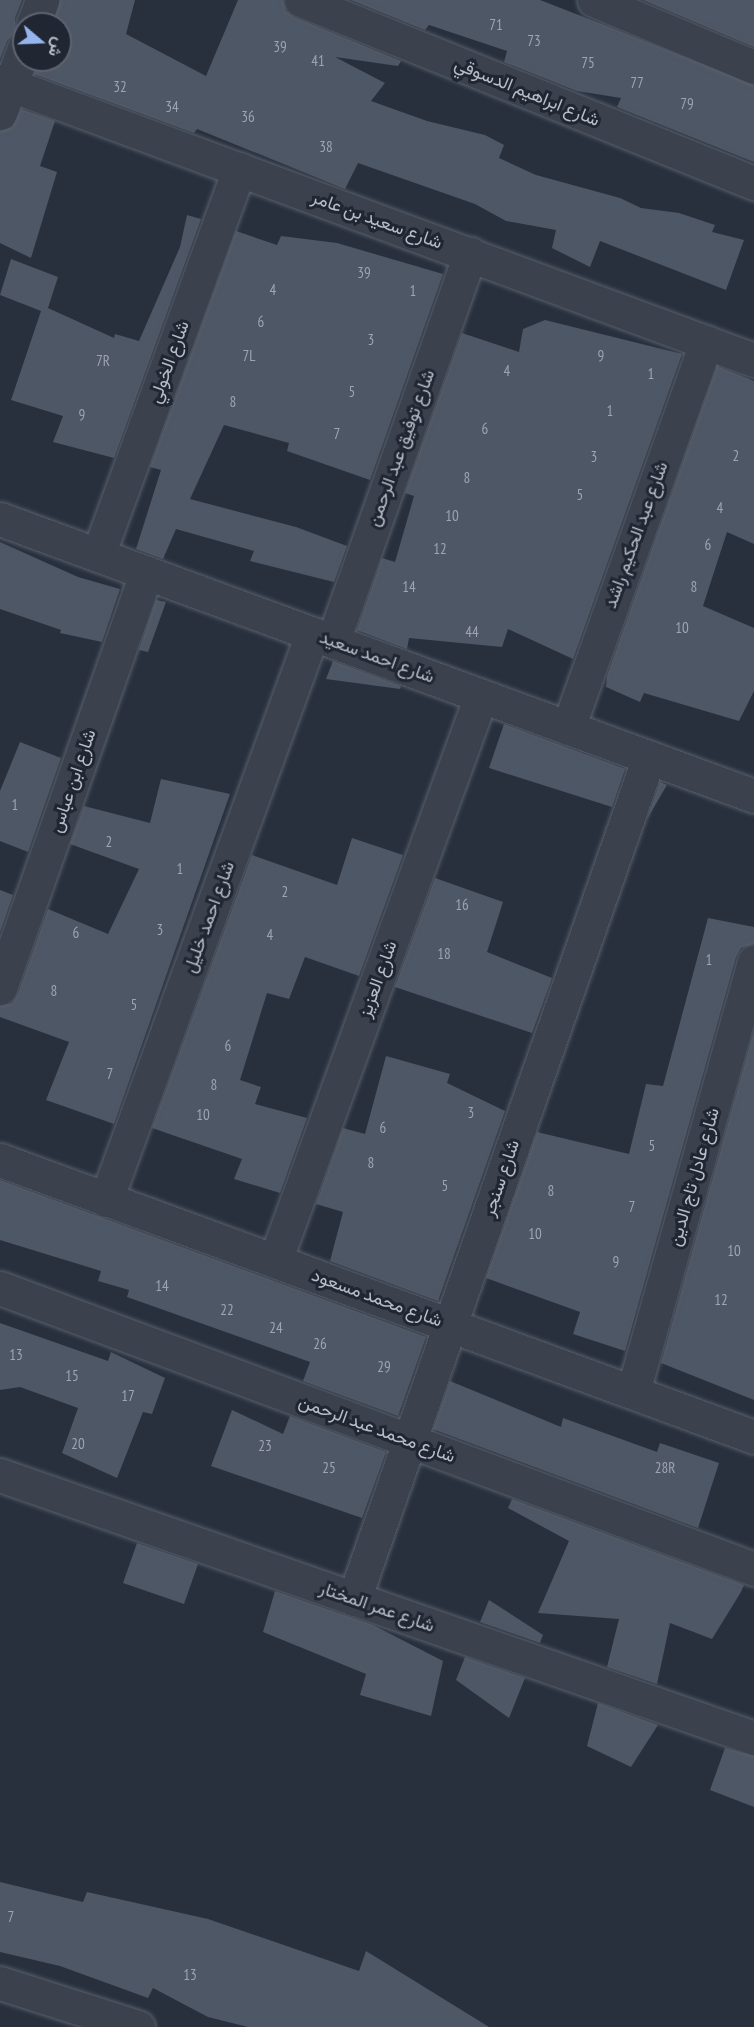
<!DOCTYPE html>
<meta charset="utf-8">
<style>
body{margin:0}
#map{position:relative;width:754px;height:2027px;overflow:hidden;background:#28303e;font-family:"PT Sans Narrow",Vazirmatn,sans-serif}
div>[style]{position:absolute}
.building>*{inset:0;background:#4e5766}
.roads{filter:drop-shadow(0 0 2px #59606b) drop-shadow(0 0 2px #59606b)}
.minor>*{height:33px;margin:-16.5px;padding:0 16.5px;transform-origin:16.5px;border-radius:16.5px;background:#3b424e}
span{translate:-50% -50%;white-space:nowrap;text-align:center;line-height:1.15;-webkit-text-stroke:6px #202733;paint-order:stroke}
.number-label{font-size:15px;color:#9ea4b0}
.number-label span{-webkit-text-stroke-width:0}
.street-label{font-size:18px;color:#b8bdc8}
.north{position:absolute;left:12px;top:12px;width:60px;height:60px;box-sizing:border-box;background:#202733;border:2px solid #5d636f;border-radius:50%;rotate:109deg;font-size:16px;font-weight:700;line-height:24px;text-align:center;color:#b8bdc8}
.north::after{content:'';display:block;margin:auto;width:21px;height:27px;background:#96b5ef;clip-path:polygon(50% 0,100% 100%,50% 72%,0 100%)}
</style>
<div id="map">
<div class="building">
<div style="clip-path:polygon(0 0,22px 0,15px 18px,16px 31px,7px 41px,0 59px)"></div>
<div style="clip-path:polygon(60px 0,135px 0,126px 34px,206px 76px,238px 0,283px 0,286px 11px,294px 17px,401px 61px,398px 66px,335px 57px,385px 83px,371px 101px,427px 121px,485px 135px,504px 145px,499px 158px,536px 175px,620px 198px,641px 208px,679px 213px,715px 225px,712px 232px,744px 240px,726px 290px,600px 241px,590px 267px,552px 248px,556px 230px,506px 221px,475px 204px,358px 163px,345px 189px,197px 129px,194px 133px,34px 74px,40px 60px,60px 60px,60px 24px,53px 24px)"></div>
<div style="clip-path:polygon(351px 0,540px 0,607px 26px,754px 85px,754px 162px,617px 107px,621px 98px,577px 91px,504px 62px,507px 51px,429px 25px,425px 30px)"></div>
<div style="clip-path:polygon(643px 0,754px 0,754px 47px)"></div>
<div style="clip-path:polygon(21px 109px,55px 121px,40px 166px,57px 172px,31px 258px,0 243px,0 131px,12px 127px)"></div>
<div style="clip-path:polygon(187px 215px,201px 219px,114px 458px,53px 442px,63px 416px,11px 400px,41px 311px,0 295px,11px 259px,58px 277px,48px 308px,114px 338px,115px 334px,139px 341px,180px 247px)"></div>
<div style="clip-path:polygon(236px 231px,277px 245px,281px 236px,337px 243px,443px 274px,370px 480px,287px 451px,289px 443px,224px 425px,190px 499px,296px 527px,347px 546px,334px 582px,250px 561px,254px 551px,176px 529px,163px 559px,136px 549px,161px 470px,150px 467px)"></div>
<div style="clip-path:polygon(545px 320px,682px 354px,573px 659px,508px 629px,502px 647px,409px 638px,407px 649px,357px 630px,382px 558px,395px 562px,414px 496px,405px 493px,462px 333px,519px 352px,523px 329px)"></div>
<div style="clip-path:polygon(717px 366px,754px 381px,754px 544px,727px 532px,703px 606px,754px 628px,754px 691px,739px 721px,644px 693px,640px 702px,606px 687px,607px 676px)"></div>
<div style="clip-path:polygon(0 542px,78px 577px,120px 589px,102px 642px,60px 633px,61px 630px,0 609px)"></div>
<div style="clip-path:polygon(156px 600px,166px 602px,148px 652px,139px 650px)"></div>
<div style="clip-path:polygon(333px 661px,401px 686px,400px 689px,326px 679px)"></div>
<div style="clip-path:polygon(504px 724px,625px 769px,612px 807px,489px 768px)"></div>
<div style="clip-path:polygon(20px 742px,61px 758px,28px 852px,0 841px,0 791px)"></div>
<div style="clip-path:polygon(161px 779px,230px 794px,114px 1124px,46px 1100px,69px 1042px,0 1017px,0 1006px,12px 1003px,18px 994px,48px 909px,108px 934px,139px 869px,70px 844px,84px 806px,150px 823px)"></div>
<div style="clip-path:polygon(660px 782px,667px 785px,647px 819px)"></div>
<div style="clip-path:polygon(352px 838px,403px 855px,359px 976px,305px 957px,289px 999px,267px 993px,240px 1080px,261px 1087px,255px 1104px,307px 1118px,280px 1193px,234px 1179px,242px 1159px,152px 1128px,252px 855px,337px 885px)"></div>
<div style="clip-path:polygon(435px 878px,503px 902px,487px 952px,552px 978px,532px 1033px,395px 987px)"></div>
<div style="clip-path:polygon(0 890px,13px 895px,0 932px)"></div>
<div style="clip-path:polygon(708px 918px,754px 927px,754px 944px,741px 948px,736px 957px,625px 1351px,573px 1334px,580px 1312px,486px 1278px,537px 1132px,629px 1154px,646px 1084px,663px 1086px)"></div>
<div style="clip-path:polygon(754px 1031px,754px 1400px,661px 1363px)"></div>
<div style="clip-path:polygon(386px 1056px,450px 1074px,447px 1083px,505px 1111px,438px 1301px,330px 1261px,343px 1212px,316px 1204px,343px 1128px,365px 1134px)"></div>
<div style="clip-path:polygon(0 1180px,426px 1337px,398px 1416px,303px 1381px,310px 1362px,127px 1297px,129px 1290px,98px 1281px,101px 1271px,0 1240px)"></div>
<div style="clip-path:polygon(0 1323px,108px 1361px,111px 1352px,165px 1378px,152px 1414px,143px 1412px,117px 1478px,62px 1453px,78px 1408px,20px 1387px,0 1390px)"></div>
<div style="clip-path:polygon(450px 1381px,561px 1427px,563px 1418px,657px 1452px,660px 1443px,719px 1463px,698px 1528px,433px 1429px)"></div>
<div style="clip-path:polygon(232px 1410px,283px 1434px,290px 1416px,386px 1452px,362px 1518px,211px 1466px)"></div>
<div style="clip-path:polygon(512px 1499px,744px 1585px,741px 1592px,712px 1639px,670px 1623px,657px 1684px,607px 1667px,619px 1619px,538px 1613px,569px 1541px,508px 1508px)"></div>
<div style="clip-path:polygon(137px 1543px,198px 1564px,184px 1604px,123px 1583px)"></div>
<div style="clip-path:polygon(275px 1591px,373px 1625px,443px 1661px,431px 1716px,360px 1695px,366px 1674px,263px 1632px)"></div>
<div style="clip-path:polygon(489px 1600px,543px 1635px,540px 1643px,480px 1622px)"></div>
<div style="clip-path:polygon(465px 1657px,525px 1678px,509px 1718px,456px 1680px)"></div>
<div style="clip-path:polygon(598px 1703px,658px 1725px,631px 1767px,587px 1746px)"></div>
<div style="clip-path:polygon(725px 1748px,754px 1756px,754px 1807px,710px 1790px)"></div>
<div style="clip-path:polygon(0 1882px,83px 1902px,87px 1892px,208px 1919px,359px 1971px,366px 1951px,489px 2027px,248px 2027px,208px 2017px,153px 1988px,148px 1998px,60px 1966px,0 1952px)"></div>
</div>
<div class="roads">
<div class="minor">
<div style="left:301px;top:0;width:489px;rotate:22deg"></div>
<div style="left:594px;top:0;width:173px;rotate:22.7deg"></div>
<div style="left:33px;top:24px;width:26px;rotate:-69deg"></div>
<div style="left:0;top:81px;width:804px;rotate:20.31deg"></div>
<div style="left:0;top:113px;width:69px;rotate:-69.7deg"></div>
<div style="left:0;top:519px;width:803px;rotate:20.17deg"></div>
<div style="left:98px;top:555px;width:411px;rotate:-69.9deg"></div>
<div style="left:333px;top:641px;width:411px;rotate:-70.5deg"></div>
<div style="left:568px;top:728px;width:410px;rotate:-70.3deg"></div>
<div style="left:0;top:988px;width:440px;rotate:-70.6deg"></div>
<div style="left:0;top:1160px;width:803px;rotate:20.17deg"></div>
<div style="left:106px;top:1200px;width:602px;rotate:-70deg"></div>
<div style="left:275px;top:1261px;width:601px;rotate:-69.97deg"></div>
<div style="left:0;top:1288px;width:805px;rotate:20.44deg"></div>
<div style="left:633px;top:1392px;width:447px;rotate:-74.3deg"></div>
<div style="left:0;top:1475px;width:799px;rotate:19.23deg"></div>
<div style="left:354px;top:1599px;width:892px;rotate:-70.69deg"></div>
<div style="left:0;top:1983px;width:145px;rotate:17.7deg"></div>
</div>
</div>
<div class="number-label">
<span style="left:496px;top:25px">71</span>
<span style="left:534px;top:41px">73</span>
<span style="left:280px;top:47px">39</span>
<span style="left:318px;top:61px">41</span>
<span style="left:588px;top:63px">75</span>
<span style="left:637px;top:83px">77</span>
<span style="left:120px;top:87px">32</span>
<span style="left:687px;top:104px">79</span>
<span style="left:172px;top:107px">34</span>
<span style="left:248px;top:117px">36</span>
<span style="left:326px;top:147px">38</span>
<span style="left:364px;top:273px">39</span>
<span style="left:273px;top:290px">4</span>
<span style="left:413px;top:291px">1</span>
<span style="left:261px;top:322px">6</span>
<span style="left:371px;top:340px">3</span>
<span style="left:249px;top:356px">7L</span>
<span style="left:601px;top:356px">9</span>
<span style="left:103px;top:361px">7R</span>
<span style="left:507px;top:371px">4</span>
<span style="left:651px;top:374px">1</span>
<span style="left:352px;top:392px">5</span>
<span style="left:233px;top:402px">8</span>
<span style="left:610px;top:411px">1</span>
<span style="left:82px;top:415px">9</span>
<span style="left:485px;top:429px">6</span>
<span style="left:337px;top:434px">7</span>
<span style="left:736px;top:456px">2</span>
<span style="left:594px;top:457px">3</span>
<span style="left:467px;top:478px">8</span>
<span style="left:580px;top:495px">5</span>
<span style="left:720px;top:508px">4</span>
<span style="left:452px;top:516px">10</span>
<span style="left:708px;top:545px">6</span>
<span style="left:440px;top:549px">12</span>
<span style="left:409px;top:587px">14</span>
<span style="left:694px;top:587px">8</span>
<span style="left:682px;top:628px">10</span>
<span style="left:472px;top:632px">44</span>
<span style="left:15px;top:805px">1</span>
<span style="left:109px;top:842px">2</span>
<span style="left:180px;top:869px">1</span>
<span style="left:285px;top:892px">2</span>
<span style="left:462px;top:905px">16</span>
<span style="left:160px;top:930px">3</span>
<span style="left:76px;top:933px">6</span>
<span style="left:270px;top:935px">4</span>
<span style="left:444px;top:954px">18</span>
<span style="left:709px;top:960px">1</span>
<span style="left:54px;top:991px">8</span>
<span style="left:134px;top:1005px">5</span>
<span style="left:228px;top:1046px">6</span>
<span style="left:110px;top:1074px">7</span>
<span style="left:214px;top:1085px">8</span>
<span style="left:471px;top:1113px">3</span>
<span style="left:203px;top:1115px">10</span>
<span style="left:383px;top:1128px">6</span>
<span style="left:652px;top:1146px">5</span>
<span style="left:371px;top:1163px">8</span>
<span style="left:445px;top:1186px">5</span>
<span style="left:551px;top:1191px">8</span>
<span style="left:632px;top:1207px">7</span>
<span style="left:535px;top:1234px">10</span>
<span style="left:734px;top:1251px">10</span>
<span style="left:616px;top:1262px">9</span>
<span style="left:162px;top:1286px">14</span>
<span style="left:721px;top:1300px">12</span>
<span style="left:227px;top:1310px">22</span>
<span style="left:276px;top:1328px">24</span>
<span style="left:320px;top:1344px">26</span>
<span style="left:16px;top:1355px">13</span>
<span style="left:384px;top:1367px">29</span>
<span style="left:72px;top:1376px">15</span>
<span style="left:128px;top:1396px">17</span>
<span style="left:78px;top:1444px">20</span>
<span style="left:265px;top:1446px">23</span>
<span style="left:329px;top:1468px">25</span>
<span style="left:665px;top:1468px">28R</span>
<span style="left:11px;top:1917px">7</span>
<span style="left:190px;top:1975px">13</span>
</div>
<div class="street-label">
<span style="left:527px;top:92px;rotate:22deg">شارع ابراهيم الدسوقي</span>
<span style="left:377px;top:220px;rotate:20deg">شارع سعيد بن عامر</span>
<span style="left:169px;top:362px;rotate:-70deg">شارع الخولي</span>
<span style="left:401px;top:448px;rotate:-70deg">شارع توفيق عبد الرحمن</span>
<span style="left:636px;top:535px;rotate:-70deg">شارع عبد الحكيم راشد</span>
<span style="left:377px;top:657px;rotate:20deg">شارع احمد سعيد</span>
<span style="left:73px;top:781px;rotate:-71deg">شارع ابن عباس</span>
<span style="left:209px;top:917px;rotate:-70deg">شارع احمد خليل</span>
<span style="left:378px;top:979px;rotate:-70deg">شارع العزيز</span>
<span style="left:694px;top:1177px;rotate:-74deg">شارع عادل تاج الدين</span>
<span style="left:501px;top:1178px;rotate:-71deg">شارع سنجر</span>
<span style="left:377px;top:1298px;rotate:20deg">شارع محمد مسعود</span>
<span style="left:377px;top:1429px;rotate:20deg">شارع محمد عبد الرحمن</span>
<span style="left:377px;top:1607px;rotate:19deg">شارع عمر المختار</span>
</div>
<div class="north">ش</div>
</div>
